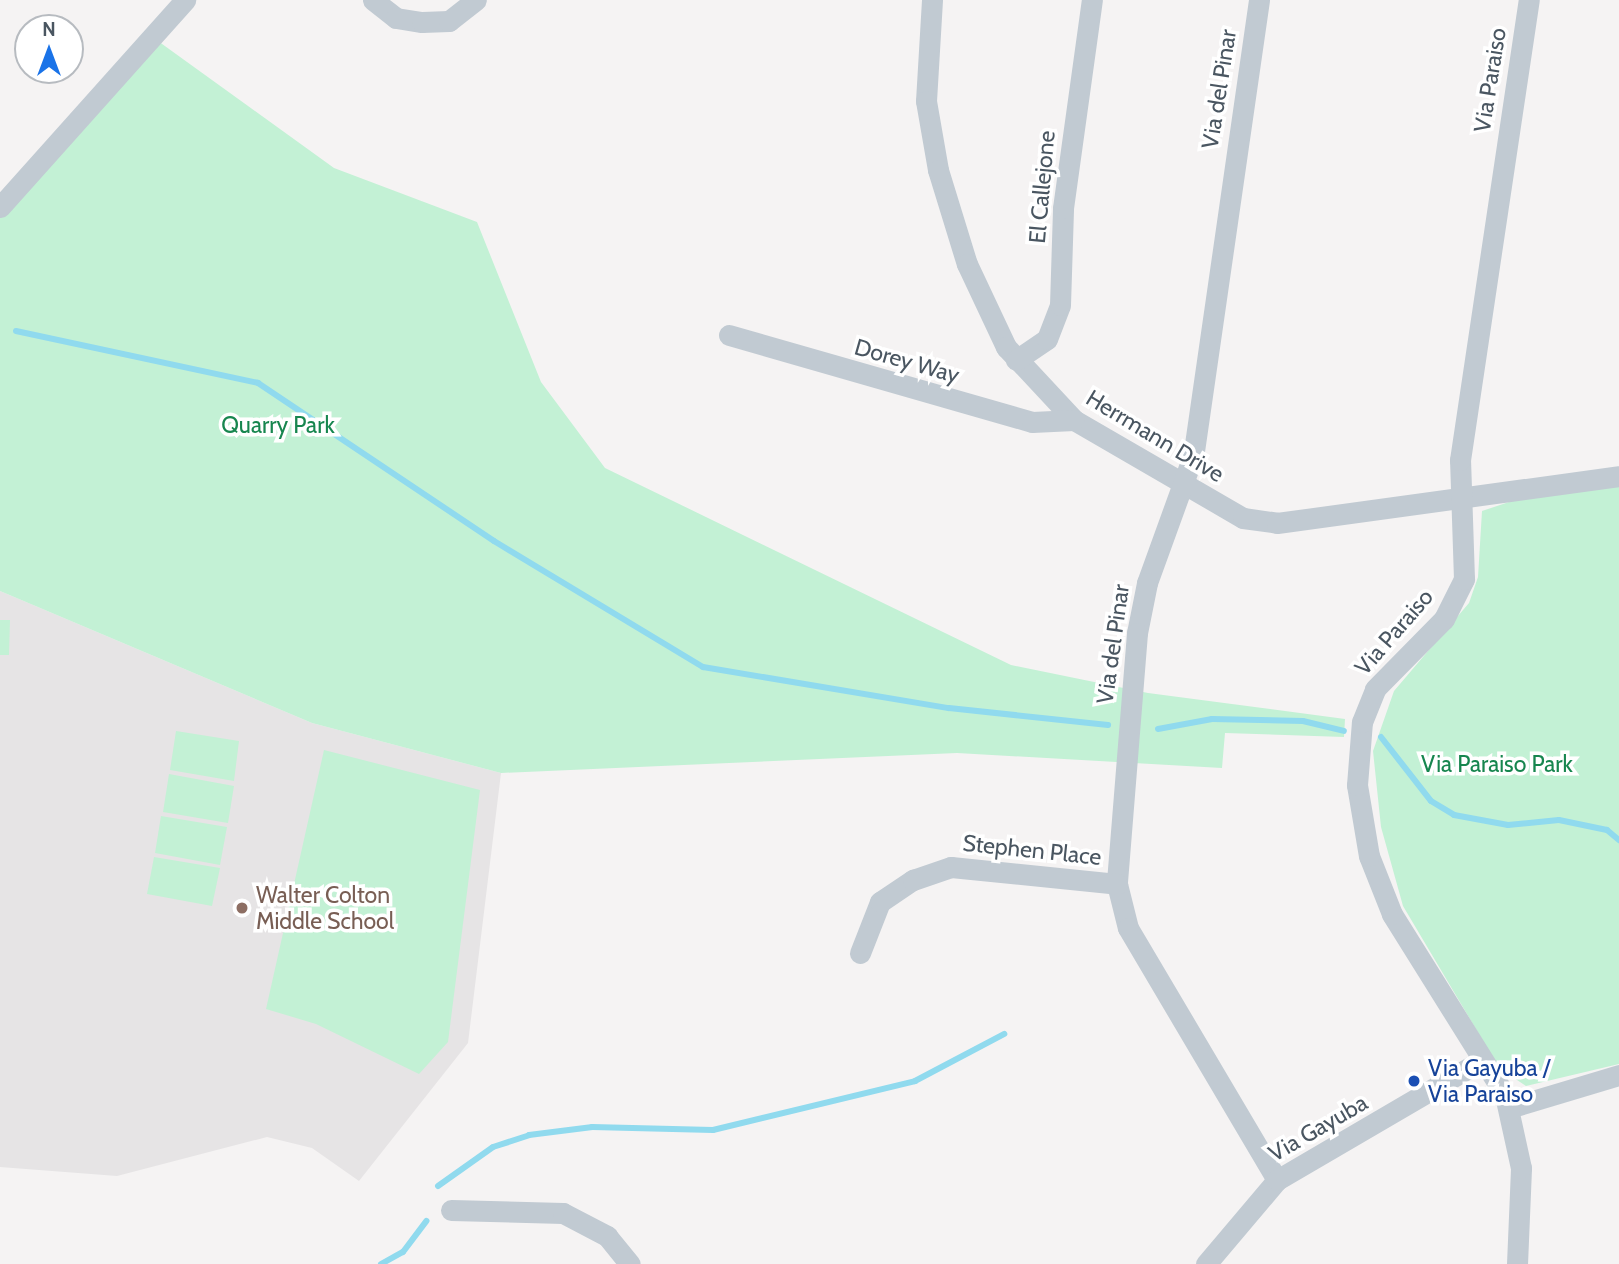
<!DOCTYPE html>
<style>
body{margin:0}
#map{position:relative;width:1619px;height:1264px;overflow:hidden;background:#f5f3f3;font-family:Cabin,sans-serif}
div>[style]{position:absolute}
.education>*{inset:0;background:#e6e4e5}
.green>*{inset:0;background:#c3f1d5}
.stream>*{height:6px;margin:-3px;padding:0 3px;transform-origin:3px;border-radius:3px;background:#90daee}
.minor>*{height:21px;margin:-10.5px;padding:0 10.5px;transform-origin:10.5px;border-radius:10.5px;background:#c1cad2}
.dots>*{width:19px;height:19px;translate:-50% -50%;box-sizing:border-box;border:4px solid #fff;border-radius:50%}
span{translate:-50% -50%;white-space:nowrap;text-align:center;line-height:1.15;-webkit-text-stroke:7px #fff;paint-order:stroke}
.street-label{font-size:23px;color:#4a5661}
.park-label{font-size:23px;color:#17864f}
.education-label{font-size:23px;color:#785e54}
.left{translate:0 -50%;text-align:left}
.transit-label{font-size:23px;color:#164399}
.north{position:absolute;left:14px;top:14px;width:70px;height:70px;box-sizing:border-box;background:#fff;border:2px solid #b7bbc0;border-radius:50%;rotate:0deg;font-size:19px;font-weight:700;line-height:28px;text-align:center;color:#4a5661}
.north::after{content:'';display:block;margin:auto;width:24px;height:32px;background:#1a73e8;clip-path:polygon(50% 0,100% 100%,50% 72%,0 100%)}
</style>
<div id="map">
<div class="education">
<div style="clip-path:polygon(0 591px,312px 723px,501px 773px,468px 1043px,359px 1181px,312px 1148px,267px 1137px,117px 1176px,0 1167px)"></div>
</div>
<div class="green">
<div style="clip-path:polygon(151px 36px,334px 168px,477px 222px,541px 382px,605px 468px,1011px 665px,1148px 693px,1345px 719px,1344px 737px,1225px 733px,1222px 768px,957px 753px,501px 773px,312px 723px,0 591px,0 207px)"></div>
<div style="clip-path:polygon(1619px 485px,1619px 1064px,1526px 1086px,1499px 1068px,1403px 906px,1381px 827px,1373px 751px,1394px 691px,1469px 603px,1478px 577px,1482px 511px,1521px 498px)"></div>
<div style="clip-path:polygon(0 620px,10px 620px,9px 655px,0 655px)"></div>
<div style="clip-path:polygon(176px 731px,239px 741px,234px 781px,170px 770px)"></div>
<div style="clip-path:polygon(324px 750px,480px 790px,448px 1042px,419px 1074px,316px 1024px,266px 1009px)"></div>
<div style="clip-path:polygon(169px 774px,234px 786px,228px 823px,163px 812px)"></div>
<div style="clip-path:polygon(161px 816px,227px 827px,220px 865px,155px 853px)"></div>
<div style="clip-path:polygon(154px 857px,220px 868px,212px 906px,147px 894px)"></div>
</div>
<div class="stream">
<div style="left:16px;top:331px;width:248px;rotate:12.1deg"></div>
<div style="left:258px;top:383px;width:284px;rotate:33.8deg"></div>
<div style="left:494px;top:541px;width:244px;rotate:31.1deg"></div>
<div style="left:703px;top:667px;width:249px;rotate:9.5deg"></div>
<div style="left:949px;top:708px;width:160px;rotate:6.1deg"></div>
<div style="left:1158px;top:729px;width:55px;rotate:-10.5deg"></div>
<div style="left:1212px;top:719px;width:91px;rotate:1.3deg"></div>
<div style="left:1303px;top:721px;width:42px;rotate:13.7deg"></div>
<div style="left:1381px;top:737px;width:81px;rotate:52deg"></div>
<div style="left:1431px;top:801px;width:27px;rotate:31deg"></div>
<div style="left:1454px;top:815px;width:55px;rotate:10.5deg"></div>
<div style="left:1508px;top:825px;width:51px;rotate:-5.6deg"></div>
<div style="left:1559px;top:820px;width:49px;rotate:11.8deg"></div>
<div style="left:1607px;top:830px;width:16px;rotate:40deg"></div>
<div style="left:438px;top:1186px;width:67px;rotate:-35.3deg"></div>
<div style="left:493px;top:1147px;width:38px;rotate:-18deg"></div>
<div style="left:529px;top:1135px;width:64px;rotate:-7.2deg"></div>
<div style="left:592px;top:1127px;width:121px;rotate:1.4deg"></div>
<div style="left:713px;top:1130px;width:208px;rotate:-13.6deg"></div>
<div style="left:915px;top:1081px;width:101px;rotate:-27.8deg"></div>
<div style="left:381px;top:1264px;width:25px;rotate:-29deg"></div>
<div style="left:403px;top:1252px;width:39px;rotate:-53deg"></div>
</div>
<div class="minor">
<div style="left:373px;top:0;width:29px;rotate:38deg"></div>
<div style="left:396px;top:18px;width:26px;rotate:9deg"></div>
<div style="left:422px;top:22px;width:27px;rotate:-2deg"></div>
<div style="left:449px;top:21px;width:34px;rotate:-38deg"></div>
<div style="left:932px;top:0;width:101px;rotate:93.4deg"></div>
<div style="left:926px;top:101px;width:70px;rotate:80.1deg"></div>
<div style="left:938px;top:170px;width:98px;rotate:72.9deg"></div>
<div style="left:967px;top:264px;width:92px;rotate:64.8deg"></div>
<div style="left:1006px;top:347px;width:100px;rotate:47deg"></div>
<div style="left:1074px;top:420px;width:195px;rotate:30.1deg"></div>
<div style="left:1243px;top:518px;width:34px;rotate:8deg"></div>
<div style="left:1277px;top:523px;width:345px;rotate:-7.8deg"></div>
<div style="left:1259px;top:0;width:458px;rotate:98.2deg"></div>
<div style="left:1194px;top:453px;width:138px;rotate:109.9deg"></div>
<div style="left:1147px;top:583px;width:51px;rotate:101.3deg"></div>
<div style="left:1137px;top:633px;width:252px;rotate:94.6deg"></div>
<div style="left:1117px;top:884px;width:45px;rotate:76deg"></div>
<div style="left:1128px;top:928px;width:293px;rotate:59.4deg"></div>
<div style="left:0;top:207px;width:278px;rotate:-48.2deg"></div>
<div style="left:729px;top:335px;width:315px;rotate:16deg"></div>
<div style="left:1032px;top:422px;width:42px;rotate:-2.7deg"></div>
<div style="left:1016px;top:360px;width:37px;rotate:-34deg"></div>
<div style="left:1047px;top:339px;width:36px;rotate:-69deg"></div>
<div style="left:1060px;top:305px;width:97px;rotate:-88.2deg"></div>
<div style="left:1063px;top:208px;width:210px;rotate:-82.1deg"></div>
<div style="left:860px;top:953px;width:55px;rotate:-68.6deg"></div>
<div style="left:880px;top:902px;width:40px;rotate:-34deg"></div>
<div style="left:913px;top:880px;width:40px;rotate:-18.9deg"></div>
<div style="left:951px;top:867px;width:167px;rotate:5.8deg"></div>
<div style="left:1509px;top:1108px;width:115px;rotate:-16.7deg"></div>
<div style="left:451px;top:1210px;width:112px;rotate:1.5deg"></div>
<div style="left:563px;top:1213px;width:50px;rotate:27.6deg"></div>
<div style="left:607px;top:1236px;width:36px;rotate:51deg"></div>
<div style="left:1206px;top:1264px;width:110px;rotate:-49.8deg"></div>
<div style="left:1277px;top:1180px;width:234px;rotate:-30.3deg"></div>
<div style="left:1517px;top:1264px;width:96px;rotate:-87.6deg"></div>
<div style="left:1521px;top:1168px;width:75px;rotate:-102.4deg"></div>
<div style="left:1505px;top:1095px;width:213px;rotate:-122deg"></div>
<div style="left:1392px;top:914px;width:62px;rotate:-111.6deg"></div>
<div style="left:1369px;top:856px;width:72px;rotate:-99.6deg"></div>
<div style="left:1357px;top:785px;width:63px;rotate:-85.5deg"></div>
<div style="left:1362px;top:722px;width:35px;rotate:-68deg"></div>
<div style="left:1375px;top:689px;width:98px;rotate:-45.4deg"></div>
<div style="left:1444px;top:619px;width:45px;rotate:-63.4deg"></div>
<div style="left:1464px;top:579px;width:119px;rotate:-91.9deg"></div>
<div style="left:1460px;top:460px;width:465px;rotate:-81.5deg"></div>
</div>
<div class="dots">
<div style="left:242px;top:908px;background:#8d6e63"></div>
<div style="left:1414px;top:1081px;background:#1a4fb4"></div>
</div>
<div class="street-label">
<span style="left:1490px;top:80px;rotate:-81deg">Via Paraiso</span>
<span style="left:1219px;top:89px;rotate:-81deg">Via del Pinar</span>
<span style="left:1042px;top:187px;rotate:-85deg">El Callejone</span>
<span style="left:907px;top:361px;rotate:16deg">Dorey Way</span>
<span style="left:1155px;top:436px;rotate:31deg">Herrmann Drive</span>
<span style="left:1394px;top:632px;rotate:-49deg">Via Paraiso</span>
<span style="left:1113px;top:644px;rotate:-82deg">Via del Pinar</span>
<span style="left:1032px;top:850px;rotate:6deg">Stephen Place</span>
<span style="left:1318px;top:1128px;rotate:-30deg">Via Gayuba</span>
</div>
<div class="park-label">
<span style="left:278px;top:425px">Quarry Park</span>
<span style="left:1497px;top:764px">Via Paraiso Park</span>
</div>
<div class="education-label">
<span class="left" style="left:256px;top:908px">Walter Colton<br>Middle School</span>
</div>
<div class="transit-label">
<span class="left" style="left:1428px;top:1081px">Via Gayuba /<br>Via Paraiso</span>
</div>
<div class="north">N</div>
</div>
